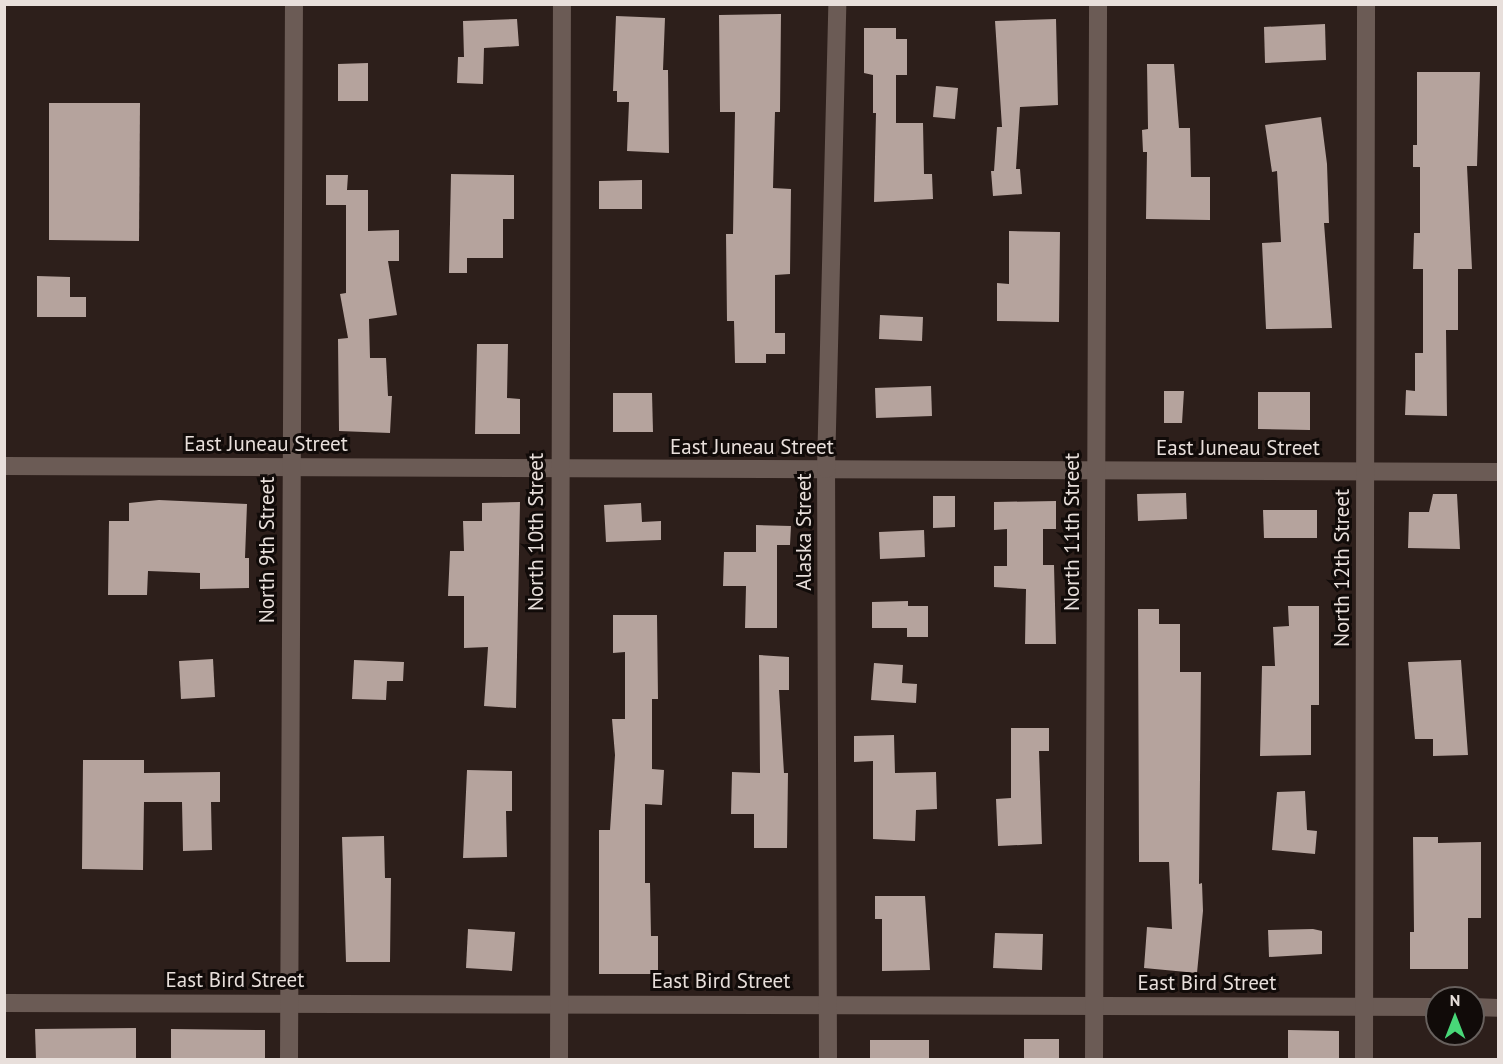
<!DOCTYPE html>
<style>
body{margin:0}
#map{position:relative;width:1503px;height:1064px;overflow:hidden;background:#2d1f1b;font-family:"PT Sans",sans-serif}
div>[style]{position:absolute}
.building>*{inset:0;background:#b5a39d}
.street>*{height:18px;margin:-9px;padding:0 9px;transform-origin:9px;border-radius:9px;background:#6b5b55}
span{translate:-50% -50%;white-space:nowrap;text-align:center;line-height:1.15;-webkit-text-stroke:6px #110b09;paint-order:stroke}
.street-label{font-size:21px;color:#e8dfdb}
.frame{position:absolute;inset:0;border:6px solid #e8dfdb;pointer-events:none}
.north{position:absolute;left:1425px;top:986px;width:60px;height:60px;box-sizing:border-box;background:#110b09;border:2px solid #67605d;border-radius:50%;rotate:0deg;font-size:16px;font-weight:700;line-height:24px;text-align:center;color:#e8dfdb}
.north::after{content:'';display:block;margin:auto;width:21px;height:27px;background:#48d778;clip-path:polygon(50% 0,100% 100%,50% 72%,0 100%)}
</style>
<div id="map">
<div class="building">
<div style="clip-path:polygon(781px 14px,780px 112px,775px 112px,773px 188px,791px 189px,790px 274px,775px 275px,775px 333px,785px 333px,785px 354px,766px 354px,766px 363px,735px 363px,734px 321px,727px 321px,726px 234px,733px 234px,735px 112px,720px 112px,719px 15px)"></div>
<div style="clip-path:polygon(616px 16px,665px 18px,663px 70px,668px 70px,669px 153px,627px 151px,629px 102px,617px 102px,617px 91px,613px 91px)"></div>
<div style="clip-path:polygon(517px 19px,519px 46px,484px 48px,483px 84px,457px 83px,458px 57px,464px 57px,463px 21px)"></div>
<div style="clip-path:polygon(1056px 19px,1058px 105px,1020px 107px,1016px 169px,1020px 169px,1022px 194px,993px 196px,991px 171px,994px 171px,997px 127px,1002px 127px,995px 21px)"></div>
<div style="clip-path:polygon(1325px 24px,1326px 60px,1265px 63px,1264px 27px)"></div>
<div style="clip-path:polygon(864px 28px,896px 28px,896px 39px,907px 39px,907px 75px,896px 75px,896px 123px,923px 123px,924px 174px,932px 174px,933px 199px,874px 202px,876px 113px,873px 113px,873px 75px,864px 73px)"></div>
<div style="clip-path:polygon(368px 63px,368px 101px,338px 101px,338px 64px)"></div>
<div style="clip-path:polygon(1147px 64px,1174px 64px,1179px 128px,1190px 128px,1191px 177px,1210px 177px,1210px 220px,1146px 219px,1147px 152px,1143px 152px,1142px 130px,1148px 129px)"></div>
<div style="clip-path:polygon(1417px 72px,1480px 72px,1477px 166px,1467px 166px,1472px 269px,1458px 269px,1458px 330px,1446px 330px,1447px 416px,1405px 415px,1406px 390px,1415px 391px,1415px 353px,1423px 353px,1423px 269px,1413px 269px,1414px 233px,1420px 233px,1420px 167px,1413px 167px,1413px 145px,1417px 145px)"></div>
<div style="clip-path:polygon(936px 86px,958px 88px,955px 119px,933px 117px)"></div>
<div style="clip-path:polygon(49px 103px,140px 103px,139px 241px,49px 240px)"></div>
<div style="clip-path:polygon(1321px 117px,1327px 164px,1329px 223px,1324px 223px,1332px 328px,1266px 329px,1262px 243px,1281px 242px,1277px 171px,1272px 172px,1265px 125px)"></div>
<div style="clip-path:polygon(451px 174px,514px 175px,514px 219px,503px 219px,503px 258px,467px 258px,467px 273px,449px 273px)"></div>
<div style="clip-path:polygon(326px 175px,348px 175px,347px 190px,368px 190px,368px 231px,399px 230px,399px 261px,388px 261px,397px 315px,369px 319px,370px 358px,386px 358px,388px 396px,392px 396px,390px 433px,339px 431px,338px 339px,348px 338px,340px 294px,346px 293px,346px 205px,326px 205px)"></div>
<div style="clip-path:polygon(642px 180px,642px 209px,599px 209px,599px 181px)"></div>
<div style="clip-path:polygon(1009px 231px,1060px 232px,1059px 322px,997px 321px,997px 283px,1009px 284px)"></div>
<div style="clip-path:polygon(37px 276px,70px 277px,70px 297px,86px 297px,86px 317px,37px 317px)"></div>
<div style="clip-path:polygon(880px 315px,923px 317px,922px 341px,879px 339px)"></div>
<div style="clip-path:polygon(477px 344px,508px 344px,507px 398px,520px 399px,520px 434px,475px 434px)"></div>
<div style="clip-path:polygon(931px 386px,932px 416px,876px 418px,875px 388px)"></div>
<div style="clip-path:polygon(1164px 391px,1184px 391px,1182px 423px,1164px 423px)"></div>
<div style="clip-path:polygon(1258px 392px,1310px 392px,1310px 430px,1258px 429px)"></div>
<div style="clip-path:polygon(613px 393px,652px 393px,653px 432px,613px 432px)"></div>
<div style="clip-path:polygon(1186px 493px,1187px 519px,1138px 521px,1137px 494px)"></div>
<div style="clip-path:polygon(1433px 494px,1457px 494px,1460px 549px,1408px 548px,1409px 512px,1429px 512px)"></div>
<div style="clip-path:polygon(933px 496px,955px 496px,955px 527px,933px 528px)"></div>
<div style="clip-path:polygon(159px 500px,247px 504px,245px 558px,249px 558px,249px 588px,200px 589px,200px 573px,148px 571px,147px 595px,108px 595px,109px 521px,129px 521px,129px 503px)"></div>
<div style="clip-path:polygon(1056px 501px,1056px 529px,1043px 529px,1043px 565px,1054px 565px,1056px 644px,1025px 644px,1026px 589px,994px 587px,994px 566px,1007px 566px,1007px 529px,994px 530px,994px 502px)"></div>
<div style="clip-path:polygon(520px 502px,516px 708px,484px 706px,488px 647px,464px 648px,464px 596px,448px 596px,450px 551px,464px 551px,463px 521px,482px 521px,482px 503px)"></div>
<div style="clip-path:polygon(641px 503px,642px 522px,661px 521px,661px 540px,606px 542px,604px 505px)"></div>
<div style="clip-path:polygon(1263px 510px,1317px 510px,1317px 538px,1264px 538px)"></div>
<div style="clip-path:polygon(756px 525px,791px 526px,790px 545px,777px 545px,777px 628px,745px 628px,746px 586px,723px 586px,724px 552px,756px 552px)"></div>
<div style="clip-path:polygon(924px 530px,925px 557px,880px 559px,879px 532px)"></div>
<div style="clip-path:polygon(908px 601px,908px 606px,928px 606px,928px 637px,907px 637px,907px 628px,872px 628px,872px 602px)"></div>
<div style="clip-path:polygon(1288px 606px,1319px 606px,1319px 705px,1311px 705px,1311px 755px,1260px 756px,1262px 666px,1275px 666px,1273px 627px,1289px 626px)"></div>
<div style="clip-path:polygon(1138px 609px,1159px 609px,1159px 624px,1180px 624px,1180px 672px,1201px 672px,1199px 884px,1202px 883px,1203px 911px,1197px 973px,1144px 968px,1147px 927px,1172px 929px,1169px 862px,1139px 862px)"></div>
<div style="clip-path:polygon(613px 615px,657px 615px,658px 699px,652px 699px,652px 769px,664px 770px,662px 805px,645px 804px,645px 883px,650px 883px,651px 936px,658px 936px,658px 974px,599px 974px,599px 830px,610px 830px,615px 755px,612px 719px,625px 719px,625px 652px,613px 653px)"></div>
<div style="clip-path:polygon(759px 655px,789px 657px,789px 690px,779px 690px,784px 773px,788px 773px,787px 848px,754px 848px,754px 814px,731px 814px,732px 772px,760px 773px)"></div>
<div style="clip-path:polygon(213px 659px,215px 697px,181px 699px,179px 661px)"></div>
<div style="clip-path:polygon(354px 660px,404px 662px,403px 681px,387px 681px,386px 700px,352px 699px)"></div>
<div style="clip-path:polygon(1461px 660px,1468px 755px,1433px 756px,1433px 739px,1415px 739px,1408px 662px)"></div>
<div style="clip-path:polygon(874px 663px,903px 665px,902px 683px,917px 684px,916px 703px,871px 700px)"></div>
<div style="clip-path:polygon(1011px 728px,1049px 728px,1049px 751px,1039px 751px,1042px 844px,998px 846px,996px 799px,1011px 798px)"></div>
<div style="clip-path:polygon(894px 735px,895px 773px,936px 772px,937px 809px,916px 810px,915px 841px,873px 839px,873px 761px,854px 762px,854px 736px)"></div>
<div style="clip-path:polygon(83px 760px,144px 760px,144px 773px,220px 772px,220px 802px,211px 802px,212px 850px,183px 851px,182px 802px,144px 802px,143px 870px,82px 869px)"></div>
<div style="clip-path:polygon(467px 770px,512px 771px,512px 811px,506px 811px,507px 857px,463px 858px)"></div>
<div style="clip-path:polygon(1305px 791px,1307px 830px,1317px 831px,1315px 854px,1272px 850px,1277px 792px)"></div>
<div style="clip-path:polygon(384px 836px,385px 878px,391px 878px,390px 962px,346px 962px,342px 837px)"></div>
<div style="clip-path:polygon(1413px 837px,1438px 837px,1438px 843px,1481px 842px,1481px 918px,1468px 918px,1468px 969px,1410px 969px,1410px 932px,1414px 932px)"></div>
<div style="clip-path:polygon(875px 896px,925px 896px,930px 970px,882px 971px,882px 919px,875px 919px)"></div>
<div style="clip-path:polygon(468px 929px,515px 932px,512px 971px,466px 968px)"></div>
<div style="clip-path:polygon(1313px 929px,1322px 931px,1322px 954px,1269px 957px,1268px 930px)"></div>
<div style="clip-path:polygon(995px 933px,1043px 934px,1042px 970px,993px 968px)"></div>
<div style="clip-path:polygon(136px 1028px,136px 1059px,36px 1059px,35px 1029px)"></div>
<div style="clip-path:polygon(171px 1029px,265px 1030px,265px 1059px,171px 1059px)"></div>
<div style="clip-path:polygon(1288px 1030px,1339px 1031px,1339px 1059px,1288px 1059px)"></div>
<div style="clip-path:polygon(1024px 1039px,1059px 1039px,1059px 1059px,1024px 1059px)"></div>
<div style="clip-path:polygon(870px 1040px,929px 1040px,929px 1059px,870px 1059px)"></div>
</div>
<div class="street">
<div style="left:4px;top:466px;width:1494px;rotate:0.23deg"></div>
<div style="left:4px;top:1003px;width:1433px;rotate:0.16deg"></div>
<div style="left:1473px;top:1007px;width:25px;rotate:2deg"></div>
<div style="left:289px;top:1060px;width:1056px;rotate:-89.73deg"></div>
<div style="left:559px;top:1060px;width:1056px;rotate:-89.84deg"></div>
<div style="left:828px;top:1060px;width:591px;rotate:-90.19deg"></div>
<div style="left:826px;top:469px;width:465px;rotate:-88.6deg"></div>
<div style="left:1094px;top:1060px;width:1056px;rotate:-89.78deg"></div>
<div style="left:1364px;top:1060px;width:1056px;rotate:-89.89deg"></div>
</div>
<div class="street-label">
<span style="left:266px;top:444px">East Juneau Street</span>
<span style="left:752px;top:447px">East Juneau Street</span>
<span style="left:1238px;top:448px">East Juneau Street</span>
<span style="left:536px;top:532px;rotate:-90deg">North 10th Street</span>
<span style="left:804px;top:532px;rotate:-90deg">Alaska Street</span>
<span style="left:1072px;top:532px;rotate:-90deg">North 11th Street</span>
<span style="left:267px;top:550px;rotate:-90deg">North 9th Street</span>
<span style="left:1342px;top:568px;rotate:-90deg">North 12th Street</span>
<span style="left:235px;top:980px">East Bird Street</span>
<span style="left:721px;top:981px">East Bird Street</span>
<span style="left:1207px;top:983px">East Bird Street</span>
</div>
<div class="frame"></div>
<div class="north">N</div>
</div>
